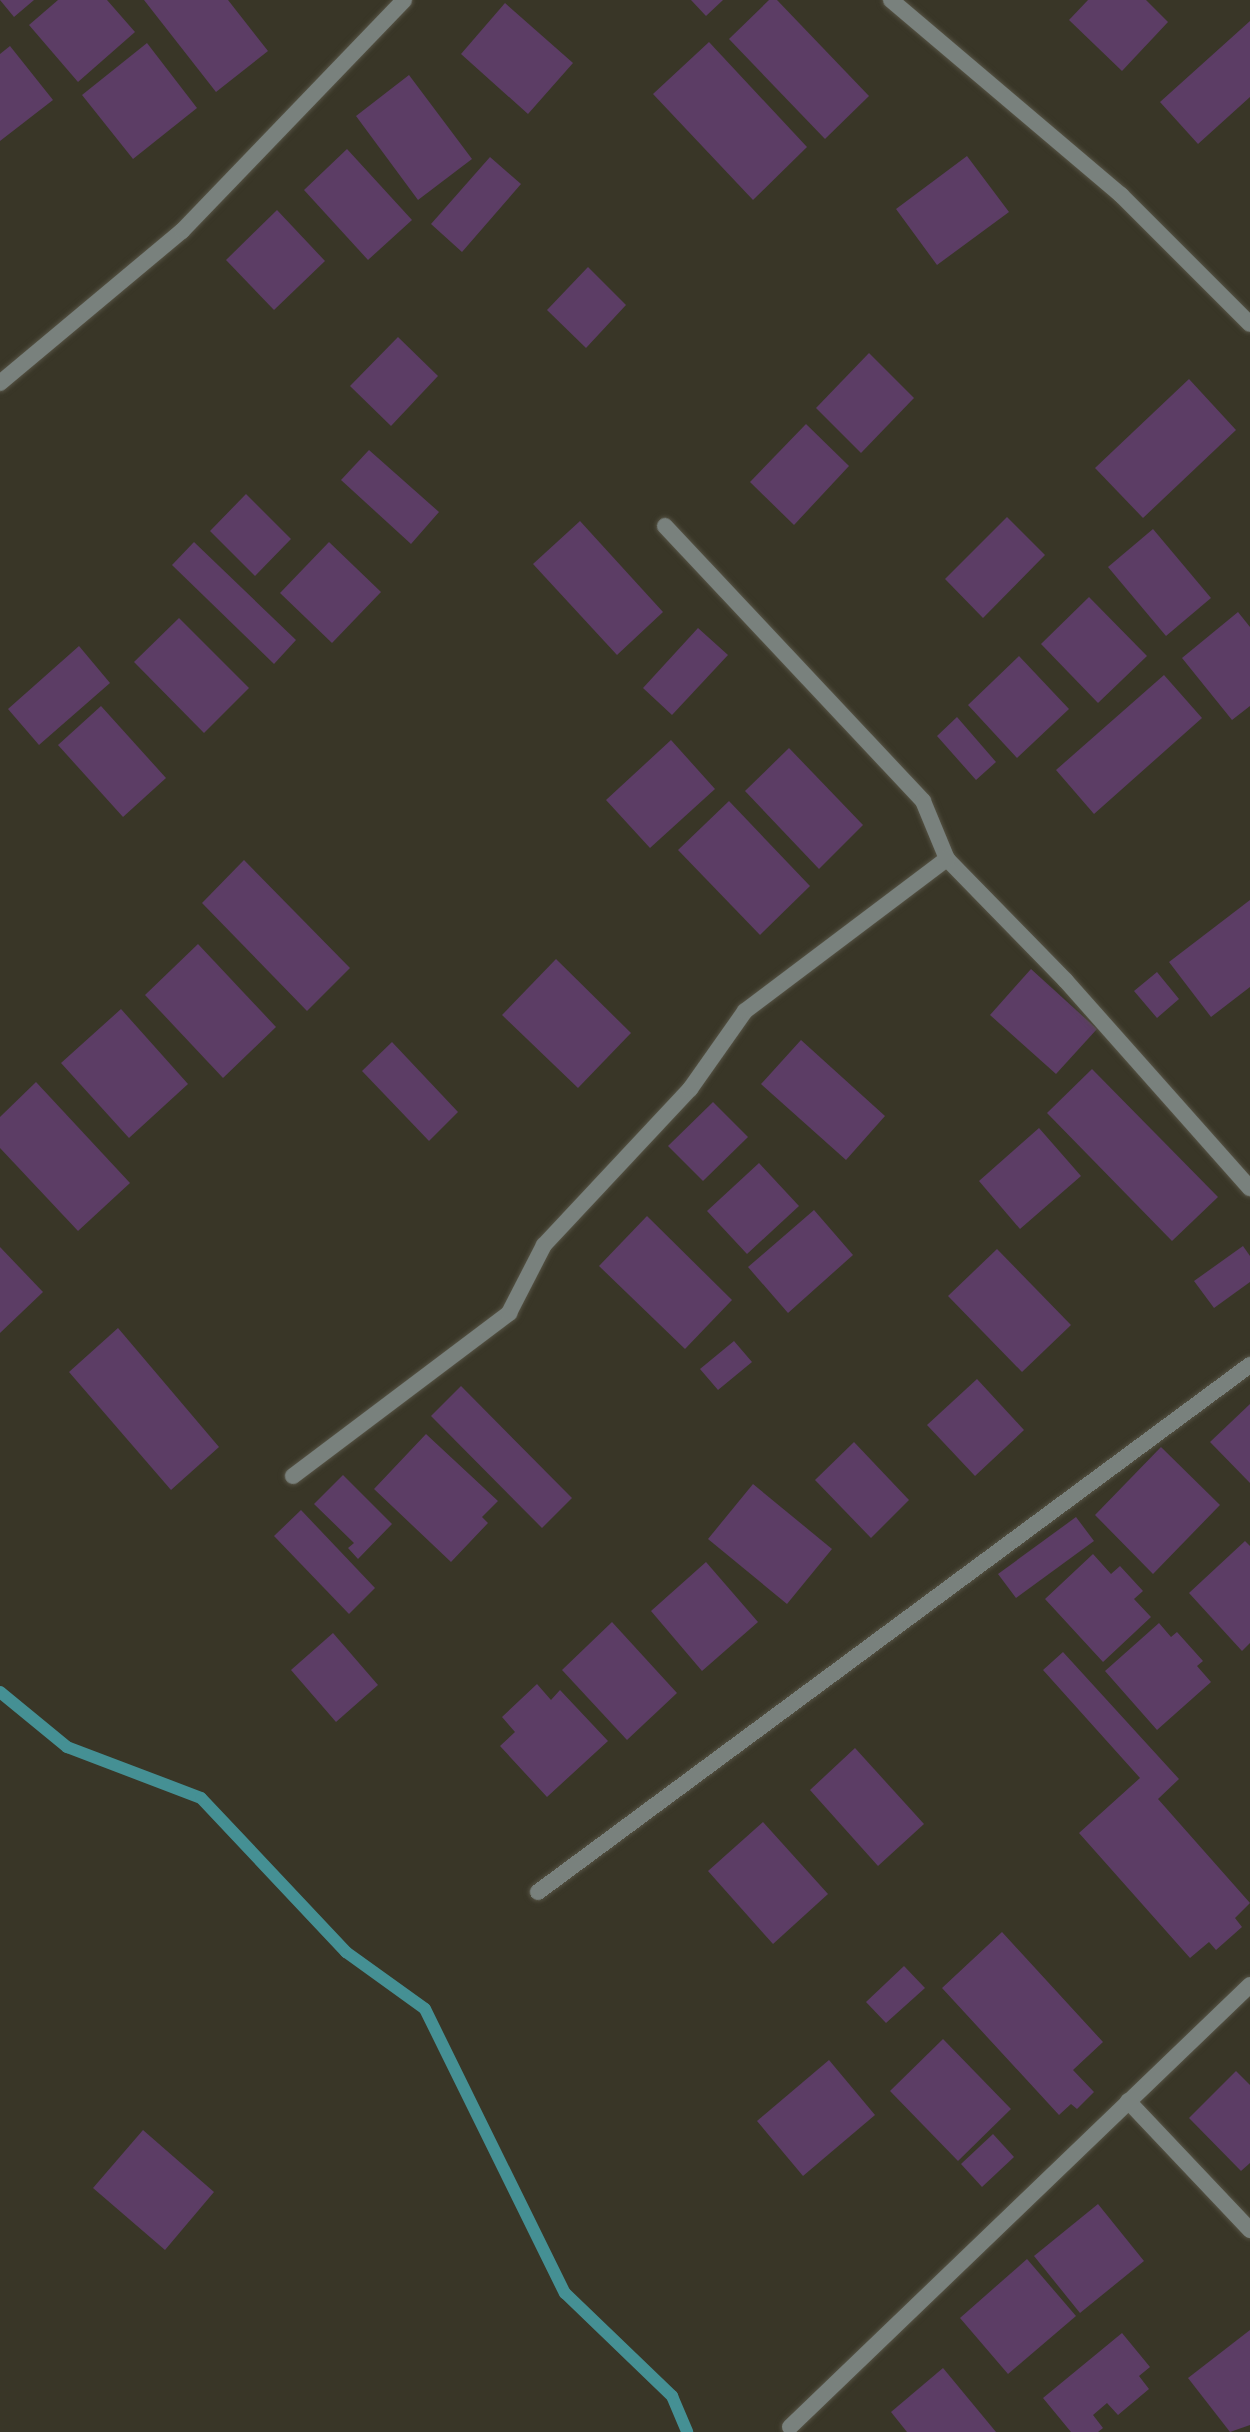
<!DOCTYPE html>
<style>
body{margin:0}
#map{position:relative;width:1250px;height:2432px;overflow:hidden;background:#393627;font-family:"Roboto Serif",serif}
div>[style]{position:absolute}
.stream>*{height:12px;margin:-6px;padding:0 6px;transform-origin:6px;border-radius:6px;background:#459094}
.building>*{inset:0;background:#5c3d65}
.roads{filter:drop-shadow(0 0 2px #555244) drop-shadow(0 0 2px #555244)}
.minor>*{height:16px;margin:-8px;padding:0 8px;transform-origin:8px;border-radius:8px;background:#79817d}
span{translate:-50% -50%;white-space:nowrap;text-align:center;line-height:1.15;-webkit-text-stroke:6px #393627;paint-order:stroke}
</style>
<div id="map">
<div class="stream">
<div style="left:0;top:1692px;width:87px;rotate:39.4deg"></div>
<div style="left:67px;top:1747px;width:143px;rotate:20.8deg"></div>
<div style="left:201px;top:1798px;width:212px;rotate:46.7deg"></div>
<div style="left:346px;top:1952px;width:97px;rotate:35.8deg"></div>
<div style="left:425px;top:2009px;width:317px;rotate:63.8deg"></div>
<div style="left:565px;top:2293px;width:149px;rotate:43.9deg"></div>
<div style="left:672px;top:2396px;width:39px;rotate:67deg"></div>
</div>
<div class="building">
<div style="clip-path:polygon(0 0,34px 0,14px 17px)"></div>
<div style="clip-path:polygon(58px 0,107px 0,135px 32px,78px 82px,29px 25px)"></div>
<div style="clip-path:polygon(144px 0,228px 0,268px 51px,216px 92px)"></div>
<div style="clip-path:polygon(691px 0,723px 0,706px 16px)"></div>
<div style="clip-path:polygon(769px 0,777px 0,869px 96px,825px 139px,729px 39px)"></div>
<div style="clip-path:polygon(1088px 0,1146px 0,1168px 22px,1122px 71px,1069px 20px)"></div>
<div style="clip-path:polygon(505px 3px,573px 63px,528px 114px,461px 54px)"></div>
<div style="clip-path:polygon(1250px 21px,1250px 97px,1198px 144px,1160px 102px)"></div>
<div style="clip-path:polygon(709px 42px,807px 147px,753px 200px,653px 94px)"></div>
<div style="clip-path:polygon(147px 43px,197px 108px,133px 159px,82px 95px)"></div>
<div style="clip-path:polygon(10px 46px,53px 100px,0 141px,0 54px)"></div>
<div style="clip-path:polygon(409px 75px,472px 159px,418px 200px,356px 116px)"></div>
<div style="clip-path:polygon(347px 149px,412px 220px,368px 260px,304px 190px)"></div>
<div style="clip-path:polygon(967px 156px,1009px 212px,937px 265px,896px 209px)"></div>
<div style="clip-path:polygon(490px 157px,521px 184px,462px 252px,431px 224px)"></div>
<div style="clip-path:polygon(277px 210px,325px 261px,274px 310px,226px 260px)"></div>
<div style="clip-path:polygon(588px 267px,626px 305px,586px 348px,547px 310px)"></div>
<div style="clip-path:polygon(398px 337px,438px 376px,391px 426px,350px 386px)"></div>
<div style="clip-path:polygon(869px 353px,914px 398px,861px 453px,816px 408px)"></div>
<div style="clip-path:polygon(1189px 379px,1236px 430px,1143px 518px,1095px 468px)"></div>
<div style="clip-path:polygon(806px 424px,849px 466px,794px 525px,750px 482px)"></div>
<div style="clip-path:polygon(369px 450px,439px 512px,411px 544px,341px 480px)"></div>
<div style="clip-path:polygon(246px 494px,291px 539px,255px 576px,210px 531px)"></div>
<div style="clip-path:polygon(1007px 517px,1045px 555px,983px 618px,945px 579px)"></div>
<div style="clip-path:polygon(580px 521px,663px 612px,617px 655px,533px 564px)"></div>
<div style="clip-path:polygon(1153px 529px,1211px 598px,1166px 636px,1108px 567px)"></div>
<div style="clip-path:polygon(194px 542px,296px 640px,274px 664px,172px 565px)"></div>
<div style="clip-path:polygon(329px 542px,381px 592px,332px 643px,280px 593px)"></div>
<div style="clip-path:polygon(1089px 597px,1147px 656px,1098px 703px,1041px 644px)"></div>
<div style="clip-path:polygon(1238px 612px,1250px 627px,1250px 706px,1232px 720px,1182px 658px)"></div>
<div style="clip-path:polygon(179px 618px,249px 688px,204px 733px,134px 662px)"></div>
<div style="clip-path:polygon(698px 628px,728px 655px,672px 715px,643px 688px)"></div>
<div style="clip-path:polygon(79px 646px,110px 683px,39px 745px,8px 709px)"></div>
<div style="clip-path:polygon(1019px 656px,1069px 709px,1017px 758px,968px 705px)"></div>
<div style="clip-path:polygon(1164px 675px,1202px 718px,1094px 814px,1056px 770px)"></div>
<div style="clip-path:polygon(101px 706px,166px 778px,123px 817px,58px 745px)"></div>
<div style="clip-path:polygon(957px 717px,996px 762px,976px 780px,937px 736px)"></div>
<div style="clip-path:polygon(671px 740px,715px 789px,650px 848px,606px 800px)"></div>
<div style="clip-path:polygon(789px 748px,863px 825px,819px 869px,745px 791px)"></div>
<div style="clip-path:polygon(729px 801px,810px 886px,760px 935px,678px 850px)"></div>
<div style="clip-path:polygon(244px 860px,350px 968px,307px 1011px,202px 903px)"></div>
<div style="clip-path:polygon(1250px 900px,1250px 987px,1211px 1017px,1169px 962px)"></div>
<div style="clip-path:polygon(198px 944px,276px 1027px,223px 1078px,145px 995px)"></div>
<div style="clip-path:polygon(556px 959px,631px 1033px,578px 1088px,502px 1015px)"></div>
<div style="clip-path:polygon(1031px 969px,1097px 1029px,1056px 1074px,990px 1015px)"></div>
<div style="clip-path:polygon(1157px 972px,1179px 999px,1157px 1018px,1134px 991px)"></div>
<div style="clip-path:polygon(121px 1009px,188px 1084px,129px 1138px,61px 1063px)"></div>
<div style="clip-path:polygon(801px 1040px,885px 1116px,846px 1160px,761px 1084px)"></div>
<div style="clip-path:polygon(392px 1042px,458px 1112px,429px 1141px,362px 1071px)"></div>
<div style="clip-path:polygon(1092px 1069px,1218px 1197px,1172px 1241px,1047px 1113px)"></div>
<div style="clip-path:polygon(36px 1082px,130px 1183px,78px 1231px,0 1148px,0 1117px)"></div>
<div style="clip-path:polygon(713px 1102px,748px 1137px,703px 1181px,668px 1146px)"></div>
<div style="clip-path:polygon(1039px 1128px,1081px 1176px,1020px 1229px,979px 1181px)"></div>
<div style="clip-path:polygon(759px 1163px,799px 1206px,747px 1254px,707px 1211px)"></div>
<div style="clip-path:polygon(814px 1210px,853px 1255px,788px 1313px,748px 1267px)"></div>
<div style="clip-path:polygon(647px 1216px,732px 1300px,685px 1349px,599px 1266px)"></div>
<div style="clip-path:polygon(1243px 1246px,1250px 1256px,1250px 1282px,1214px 1308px,1194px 1281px)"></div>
<div style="clip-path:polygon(0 1247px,43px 1292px,0 1333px)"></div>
<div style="clip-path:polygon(997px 1249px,1071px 1325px,1022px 1372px,948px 1296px)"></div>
<div style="clip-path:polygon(118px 1328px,219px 1447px,171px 1490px,69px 1372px)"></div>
<div style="clip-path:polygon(734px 1341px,752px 1362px,718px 1390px,700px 1369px)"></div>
<div style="clip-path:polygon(977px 1379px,1024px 1430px,975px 1476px,927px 1425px)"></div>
<div style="clip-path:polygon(461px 1386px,572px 1498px,542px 1528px,431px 1416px)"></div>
<div style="clip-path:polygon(1250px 1404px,1250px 1483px,1210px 1442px)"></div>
<div style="clip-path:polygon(426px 1434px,498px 1501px,482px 1517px,488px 1523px,451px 1562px,374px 1489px)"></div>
<div style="clip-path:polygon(854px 1442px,909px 1500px,871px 1538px,815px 1480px)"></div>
<div style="clip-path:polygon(1161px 1447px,1220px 1505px,1153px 1574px,1095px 1515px)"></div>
<div style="clip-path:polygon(343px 1475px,392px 1524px,358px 1559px,348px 1548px,354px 1543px,314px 1504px)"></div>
<div style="clip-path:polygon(753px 1484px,832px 1549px,787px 1604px,708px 1539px)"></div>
<div style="clip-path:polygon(301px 1510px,375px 1588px,349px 1614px,274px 1536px)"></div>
<div style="clip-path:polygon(1076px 1517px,1094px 1541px,1016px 1598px,998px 1574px)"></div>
<div style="clip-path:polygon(1245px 1541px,1250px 1546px,1250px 1643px,1242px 1651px,1189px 1593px)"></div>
<div style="clip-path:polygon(1093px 1554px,1111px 1574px,1120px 1566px,1143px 1591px,1134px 1599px,1151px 1617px,1103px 1662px,1045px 1599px)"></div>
<div style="clip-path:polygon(706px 1562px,758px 1622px,702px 1671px,651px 1611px)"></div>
<div style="clip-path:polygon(612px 1622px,677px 1693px,627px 1740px,562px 1670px)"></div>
<div style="clip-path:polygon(1159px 1623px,1171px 1637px,1177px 1632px,1203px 1661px,1197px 1666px,1211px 1682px,1157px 1730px,1105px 1671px)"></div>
<div style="clip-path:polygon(333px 1633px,378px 1685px,336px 1722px,291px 1670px)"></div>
<div style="clip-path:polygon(1063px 1652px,1179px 1779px,1158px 1799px,1250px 1903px,1235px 1918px,1242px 1927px,1216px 1950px,1209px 1942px,1190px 1958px,1079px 1833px,1140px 1778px,1043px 1670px)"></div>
<div style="clip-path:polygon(537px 1684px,551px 1700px,560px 1690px,608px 1741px,547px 1797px,500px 1746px,515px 1732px,502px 1717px)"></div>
<div style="clip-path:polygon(855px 1748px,924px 1824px,878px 1866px,810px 1790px)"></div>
<div style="clip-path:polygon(763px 1822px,828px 1894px,773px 1944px,708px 1871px)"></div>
<div style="clip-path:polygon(1002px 1932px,1103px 2042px,1073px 2070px,1094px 2092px,1077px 2109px,1071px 2104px,1059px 2115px,942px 1988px)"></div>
<div style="clip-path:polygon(904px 1966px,925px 1988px,886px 2023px,866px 2002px)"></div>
<div style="clip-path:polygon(943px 2039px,1011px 2109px,958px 2161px,890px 2091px)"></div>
<div style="clip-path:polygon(829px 2060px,875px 2115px,803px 2176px,757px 2121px)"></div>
<div style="clip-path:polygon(1236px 2071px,1250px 2085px,1250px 2163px,1241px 2171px,1189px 2118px)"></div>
<div style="clip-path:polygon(143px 2130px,214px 2192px,165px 2250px,93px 2188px)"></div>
<div style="clip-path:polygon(993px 2134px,1014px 2157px,982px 2187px,961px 2164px)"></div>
<div style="clip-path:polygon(1098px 2204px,1144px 2261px,1080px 2313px,1034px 2256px)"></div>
<div style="clip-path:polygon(1027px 2259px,1076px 2316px,1008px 2374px,960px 2318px)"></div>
<div style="clip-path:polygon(1250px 2330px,1250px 2425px,1230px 2432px,1188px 2378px)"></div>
<div style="clip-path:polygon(1122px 2333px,1150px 2367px,1139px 2376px,1149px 2389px,1118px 2415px,1107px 2403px,1093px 2415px,1103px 2428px,1098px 2432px,1071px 2432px,1043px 2398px)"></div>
<div style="clip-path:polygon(943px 2368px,996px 2432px,907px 2432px,891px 2412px)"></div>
</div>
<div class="roads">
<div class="minor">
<div style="left:891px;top:0;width:302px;rotate:40.3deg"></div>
<div style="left:1121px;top:195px;width:182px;rotate:45deg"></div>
<div style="left:0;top:383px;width:237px;rotate:-39.9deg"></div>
<div style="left:182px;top:231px;width:320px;rotate:-46.1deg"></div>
<div style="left:665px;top:526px;width:377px;rotate:46.8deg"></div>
<div style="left:923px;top:801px;width:63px;rotate:67.5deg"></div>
<div style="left:947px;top:859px;width:170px;rotate:45.7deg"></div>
<div style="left:1066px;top:981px;width:277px;rotate:48.4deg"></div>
<div style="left:293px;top:1476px;width:271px;rotate:-37deg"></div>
<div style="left:509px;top:1313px;width:76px;rotate:-62.8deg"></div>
<div style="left:544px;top:1245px;width:214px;rotate:-46.9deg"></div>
<div style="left:690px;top:1089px;width:95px;rotate:-54.8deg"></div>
<div style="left:745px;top:1011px;width:253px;rotate:-37deg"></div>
<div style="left:538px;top:1892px;width:886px;rotate:-36.51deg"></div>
<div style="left:1128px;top:2101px;width:178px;rotate:46.6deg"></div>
<div style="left:790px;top:2427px;width:638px;rotate:-43.86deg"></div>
</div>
</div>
</div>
